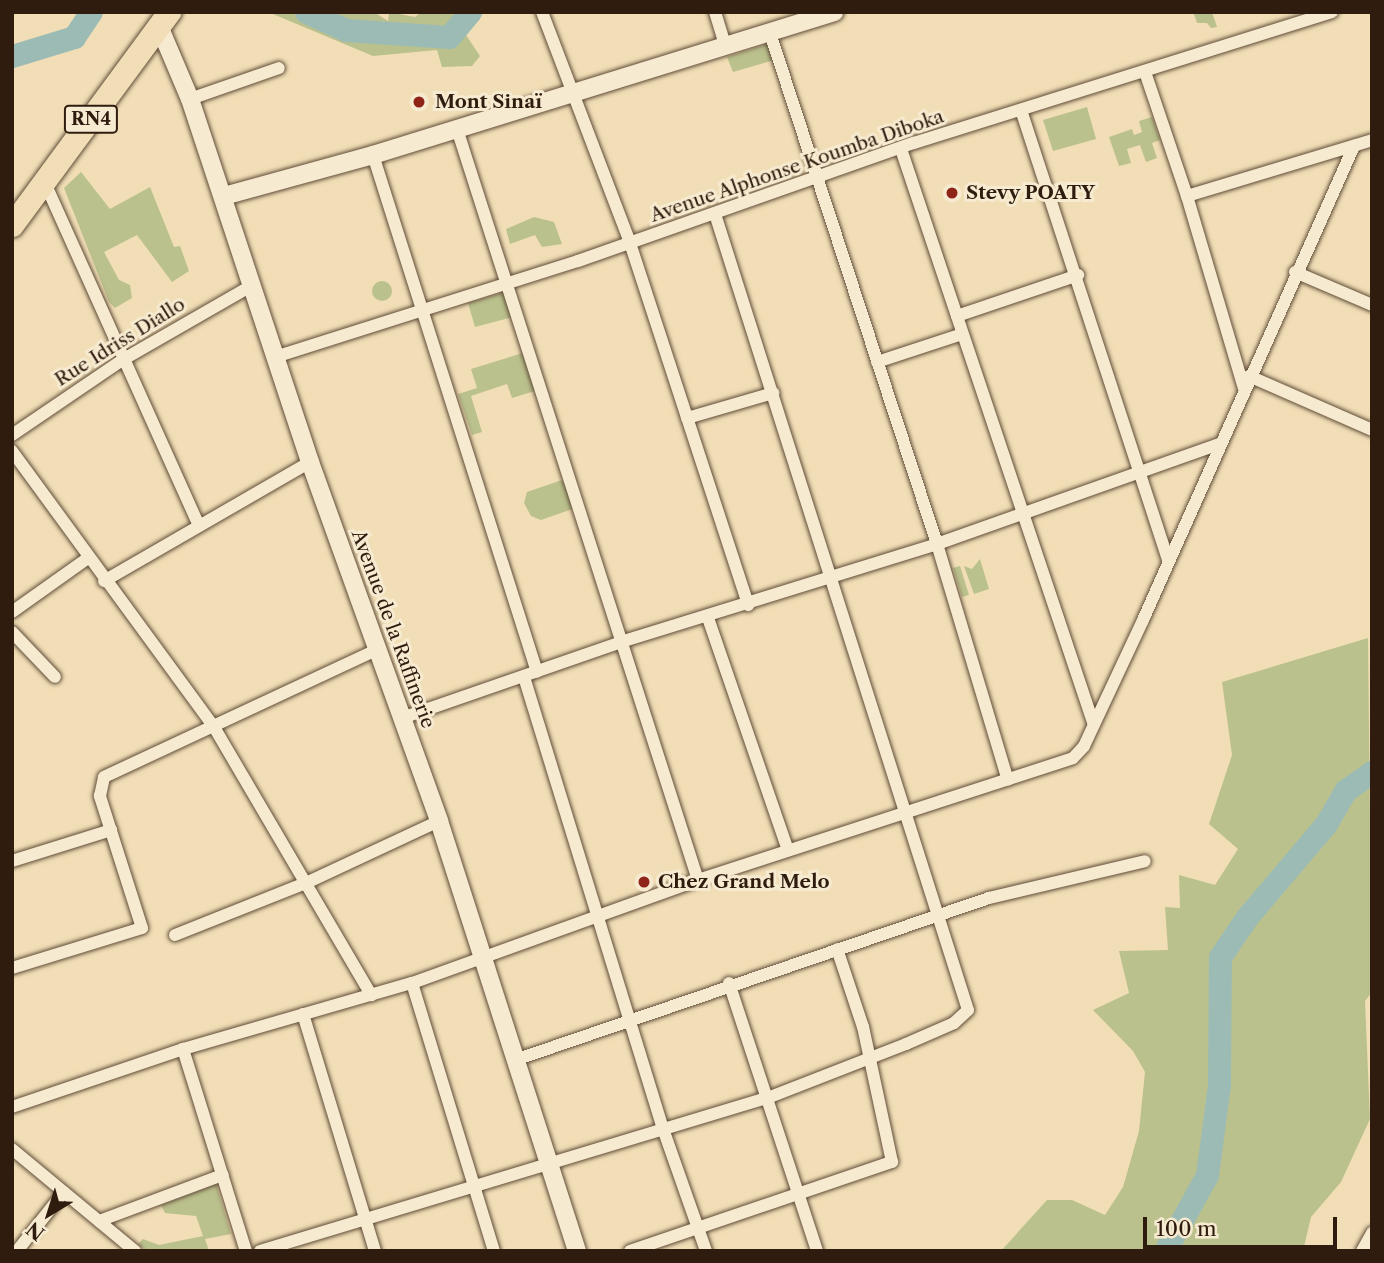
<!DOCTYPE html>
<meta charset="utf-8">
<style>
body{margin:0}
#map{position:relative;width:1384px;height:1263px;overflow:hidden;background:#f1deb6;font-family:"Libre Caslon Text",serif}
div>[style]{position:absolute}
.green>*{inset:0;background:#bbc18d}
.round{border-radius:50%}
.river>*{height:23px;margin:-11.5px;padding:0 11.5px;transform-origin:11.5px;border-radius:11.5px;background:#9cbbb5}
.roads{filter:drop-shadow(0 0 2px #604c38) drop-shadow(0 0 2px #604c38)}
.street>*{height:12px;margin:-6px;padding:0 6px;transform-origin:6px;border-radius:6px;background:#f6ead0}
.secondary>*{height:18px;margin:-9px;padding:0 9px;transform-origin:9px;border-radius:9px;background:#f6ead0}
.highway>*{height:23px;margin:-11.5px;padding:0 11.5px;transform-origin:11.5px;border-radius:11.5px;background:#f1deb6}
.dots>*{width:19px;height:19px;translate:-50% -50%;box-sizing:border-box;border:4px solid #f6ead0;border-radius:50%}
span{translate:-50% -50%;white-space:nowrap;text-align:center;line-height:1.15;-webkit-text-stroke:6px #f6ead0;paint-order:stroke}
.shield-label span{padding:2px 5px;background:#f6ead0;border:2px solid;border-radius:5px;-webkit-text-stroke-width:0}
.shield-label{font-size:18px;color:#2f1c0e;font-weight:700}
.poi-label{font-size:19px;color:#2f1c0e;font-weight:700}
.left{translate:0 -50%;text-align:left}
.street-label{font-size:19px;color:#2f1c0e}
.frame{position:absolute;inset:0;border:14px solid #2f1c0e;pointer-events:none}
.north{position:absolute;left:14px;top:1179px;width:70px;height:70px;-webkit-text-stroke:5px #f6ead0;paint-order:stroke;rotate:218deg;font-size:19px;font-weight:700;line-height:28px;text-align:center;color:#2f1c0e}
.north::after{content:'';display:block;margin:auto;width:24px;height:32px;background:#2f1c0e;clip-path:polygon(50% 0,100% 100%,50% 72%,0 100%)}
.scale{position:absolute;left:1143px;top:1217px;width:194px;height:32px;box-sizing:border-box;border:4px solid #2f1c0e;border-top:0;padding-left:9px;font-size:21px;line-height:24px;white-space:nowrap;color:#2f1c0e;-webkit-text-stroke:5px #f6ead0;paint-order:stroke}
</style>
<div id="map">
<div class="green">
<div style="clip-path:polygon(268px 12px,374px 12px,388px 21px,389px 12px,415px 17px,421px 12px,479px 12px,468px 21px,466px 35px,480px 56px,472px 66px,442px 67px,437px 50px,373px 56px)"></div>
<div style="clip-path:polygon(1212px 12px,1217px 27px,1211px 28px,1207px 23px,1197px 23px,1194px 14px)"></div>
<div style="clip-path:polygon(768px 44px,774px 60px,733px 72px,727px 57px)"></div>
<div style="clip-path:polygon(1087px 107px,1096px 139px,1053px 151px,1043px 120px)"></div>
<div style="clip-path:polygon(1152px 117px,1160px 140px,1152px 143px,1157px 158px,1146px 162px,1140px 145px,1127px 149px,1131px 163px,1119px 166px,1109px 137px,1132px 129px,1134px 135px,1142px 132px,1139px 121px)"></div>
<div style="clip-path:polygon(81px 172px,110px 209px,150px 187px,174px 247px,180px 246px,189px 271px,172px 282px,137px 235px,104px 252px,119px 280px,130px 285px,132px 298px,115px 308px,109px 302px,64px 188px)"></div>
<div style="clip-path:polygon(534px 217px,554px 222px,562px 244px,542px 247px,535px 235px,510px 244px,506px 229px)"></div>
<div class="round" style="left:372px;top:281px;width:20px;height:20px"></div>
<div style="clip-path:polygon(506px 292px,513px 317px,475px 327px,468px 303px)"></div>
<div style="clip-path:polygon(526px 352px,538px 390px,512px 398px,507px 384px,471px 396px,482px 432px,472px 435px,458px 394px,477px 388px,471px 369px)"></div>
<div style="clip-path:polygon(562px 480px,578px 507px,541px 520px,531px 516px,524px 503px,527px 492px)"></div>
<div style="clip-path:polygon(980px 559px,989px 589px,974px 594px,964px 566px,972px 569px)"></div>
<div style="clip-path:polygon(960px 566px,969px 595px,962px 597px,953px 568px)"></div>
<div style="clip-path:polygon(1368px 638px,1372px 992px,1365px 1001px,1370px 1119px,1341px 1182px,1311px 1217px,1303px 1251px,1001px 1251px,1047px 1200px,1072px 1200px,1105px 1215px,1123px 1187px,1139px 1131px,1145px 1072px,1133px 1051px,1093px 1010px,1129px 993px,1119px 951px,1168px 950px,1165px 907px,1180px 908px,1179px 875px,1215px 885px,1238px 849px,1209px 824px,1232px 755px,1222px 682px)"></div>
<div style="clip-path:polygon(216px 1184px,231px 1234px,205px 1239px,209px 1251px,146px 1251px,138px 1244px,143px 1239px,159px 1245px,203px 1236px,196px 1216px,165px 1213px,161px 1205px)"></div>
</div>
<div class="river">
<div style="left:306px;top:12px;width:44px;rotate:24.2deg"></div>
<div style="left:346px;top:30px;width:103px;rotate:3.9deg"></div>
<div style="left:449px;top:37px;width:33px;rotate:-50deg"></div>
<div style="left:12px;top:56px;width:65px;rotate:-17deg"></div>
<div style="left:74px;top:37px;width:30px;rotate:-56deg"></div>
<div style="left:1165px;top:1251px;width:87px;rotate:-61.1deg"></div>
<div style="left:1207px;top:1175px;width:91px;rotate:-82.4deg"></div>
<div style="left:1219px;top:1085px;width:128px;rotate:-89.6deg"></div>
<div style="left:1220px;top:957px;width:48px;rotate:-56deg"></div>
<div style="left:1247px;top:917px;width:122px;rotate:-49.7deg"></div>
<div style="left:1326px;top:824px;width:39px;rotate:-60deg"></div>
<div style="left:1346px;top:790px;width:32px;rotate:-35deg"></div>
</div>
<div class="roads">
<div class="street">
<div style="left:542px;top:12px;width:247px;rotate:69.1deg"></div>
<div style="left:630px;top:243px;width:381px;rotate:71.9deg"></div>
<div style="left:715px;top:12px;width:37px;rotate:73deg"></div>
<div style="left:770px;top:33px;width:538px;rotate:71.9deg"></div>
<div style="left:937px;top:544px;width:246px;rotate:73.3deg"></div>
<div style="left:1145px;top:72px;width:131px;rotate:71.3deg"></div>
<div style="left:1187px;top:196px;width:193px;rotate:-16.8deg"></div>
<div style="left:190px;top:99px;width:94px;rotate:-19.2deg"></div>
<div style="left:1022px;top:113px;width:469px;rotate:71.9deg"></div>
<div style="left:457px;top:129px;width:789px;rotate:72.21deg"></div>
<div style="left:901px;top:149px;width:607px;rotate:71.48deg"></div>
<div style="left:373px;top:155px;width:542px;rotate:72.4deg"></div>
<div style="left:45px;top:183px;width:376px;rotate:65.8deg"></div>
<div style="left:1187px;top:196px;width:201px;rotate:73.5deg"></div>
<div style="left:1295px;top:272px;width:84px;rotate:23.2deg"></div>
<div style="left:957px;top:316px;width:128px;rotate:-18.7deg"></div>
<div style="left:275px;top:357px;width:318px;rotate:-17.6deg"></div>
<div style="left:578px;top:261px;width:356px;rotate:-19.4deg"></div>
<div style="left:914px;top:143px;width:438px;rotate:-17.4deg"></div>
<div style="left:877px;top:362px;width:89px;rotate:-18.2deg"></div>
<div style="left:1249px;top:376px;width:134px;rotate:23.7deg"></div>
<div style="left:687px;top:418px;width:90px;rotate:-16.2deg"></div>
<div style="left:12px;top:435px;width:135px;rotate:-34.2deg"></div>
<div style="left:124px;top:359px;width:146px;rotate:-29.9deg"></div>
<div style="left:12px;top:451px;width:342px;rotate:53.8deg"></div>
<div style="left:214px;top:727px;width:311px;rotate:59.6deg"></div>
<div style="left:104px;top:581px;width:238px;rotate:-30deg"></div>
<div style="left:12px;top:612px;width:93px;rotate:-35.4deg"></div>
<div style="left:708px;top:618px;width:245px;rotate:71deg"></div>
<div style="left:12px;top:632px;width:62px;rotate:46.3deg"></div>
<div style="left:524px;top:677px;width:470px;rotate:72.9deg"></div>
<div style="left:662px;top:1126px;width:133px;rotate:70.6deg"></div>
<div style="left:402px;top:718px;width:235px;rotate:-19.1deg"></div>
<div style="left:624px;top:641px;width:328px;rotate:-17.2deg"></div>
<div style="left:937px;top:544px;width:299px;rotate:-19.5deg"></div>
<div style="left:12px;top:861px;width:104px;rotate:-17.4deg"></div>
<div style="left:175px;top:935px;width:141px;rotate:-21.7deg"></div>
<div style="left:306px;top:883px;width:147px;rotate:-25deg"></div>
<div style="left:12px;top:968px;width:136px;rotate:-17.1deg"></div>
<div style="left:142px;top:928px;width:139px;rotate:-107.7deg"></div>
<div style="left:100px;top:796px;width:19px;rotate:-78deg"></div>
<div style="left:104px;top:777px;width:303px;rotate:-25deg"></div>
<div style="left:412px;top:983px;width:280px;rotate:73deg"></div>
<div style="left:729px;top:983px;width:282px;rotate:71.8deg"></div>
<div style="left:303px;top:1014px;width:248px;rotate:73.1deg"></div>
<div style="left:183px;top:1049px;width:212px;rotate:72.7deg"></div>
<div style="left:515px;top:1060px;width:501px;rotate:-18.87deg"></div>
<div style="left:989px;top:898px;width:160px;rotate:-13.3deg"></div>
<div style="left:12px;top:1107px;width:181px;rotate:-18.7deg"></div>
<div style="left:183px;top:1049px;width:238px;rotate:-16.1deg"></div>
<div style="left:412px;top:983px;width:304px;rotate:-19.8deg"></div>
<div style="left:698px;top:880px;width:394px;rotate:-18deg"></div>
<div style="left:1073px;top:758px;width:16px;rotate:-47deg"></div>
<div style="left:1084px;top:746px;width:139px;rotate:-64.9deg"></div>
<div style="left:1143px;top:620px;width:519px;rotate:-66deg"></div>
<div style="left:12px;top:1149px;width:160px;rotate:39.7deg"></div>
<div style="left:99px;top:1221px;width:132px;rotate:-20.4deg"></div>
<div style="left:17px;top:1251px;width:75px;rotate:-51.5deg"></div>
<div style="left:260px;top:1251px;width:533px;rotate:-16.8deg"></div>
<div style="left:770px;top:1097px;width:146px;rotate:-21.3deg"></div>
<div style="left:906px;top:1044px;width:52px;rotate:-23.6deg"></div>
<div style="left:954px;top:1023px;width:19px;rotate:-43deg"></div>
<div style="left:968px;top:1010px;width:835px;rotate:-107.63deg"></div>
<div style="left:630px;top:1251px;width:277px;rotate:-18.8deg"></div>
<div style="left:892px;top:1162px;width:138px;rotate:-102.1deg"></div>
<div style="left:863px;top:1027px;width:82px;rotate:-108.4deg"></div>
<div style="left:1362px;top:1251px;width:21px;rotate:-61deg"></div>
</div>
<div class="secondary">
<div style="left:159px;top:26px;width:79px;rotate:67deg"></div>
<div style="left:190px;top:99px;width:382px;rotate:71.7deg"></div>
<div style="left:310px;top:462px;width:381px;rotate:70.2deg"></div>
<div style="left:439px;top:821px;width:452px;rotate:72.2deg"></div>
<div style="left:224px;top:196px;width:155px;rotate:-15.4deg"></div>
<div style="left:373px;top:155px;width:483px;rotate:-17.2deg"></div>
</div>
<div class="highway">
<div style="left:12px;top:225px;width:265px;rotate:-53.6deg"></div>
</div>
</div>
<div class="dots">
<div style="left:419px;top:102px;background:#8f2418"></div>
<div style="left:952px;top:193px;background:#8f2418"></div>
<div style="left:644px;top:882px;background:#8f2418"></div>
</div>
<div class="shield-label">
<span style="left:91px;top:119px">RN4</span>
</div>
<div class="poi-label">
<span class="left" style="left:435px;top:102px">Mont Sinaï</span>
<span class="left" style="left:966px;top:193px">Stevy POATY</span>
<span class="left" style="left:658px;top:882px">Chez Grand Melo</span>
</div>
<div class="street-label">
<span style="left:797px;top:166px;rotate:-19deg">Avenue Alphonse Koumba Diboka</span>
<span style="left:120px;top:342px;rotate:-32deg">Rue Idriss Diallo</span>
<span style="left:393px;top:629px;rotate:70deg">Avenue de la Raffinerie</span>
</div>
<div class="frame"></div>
<div class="north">N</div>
<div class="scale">100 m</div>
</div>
